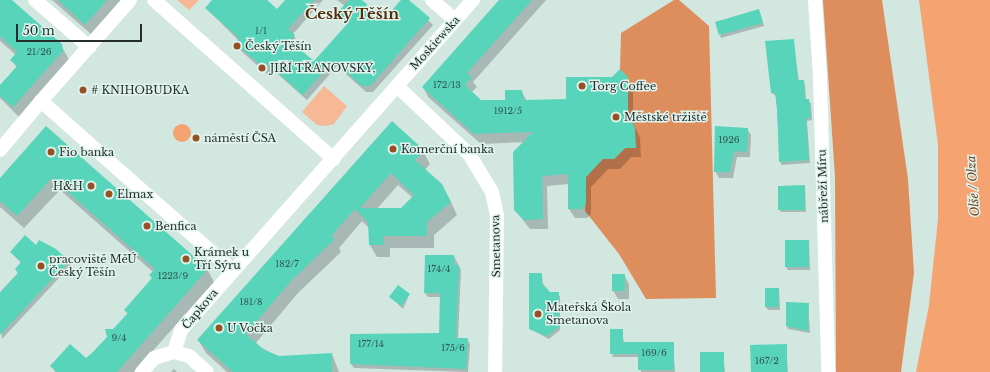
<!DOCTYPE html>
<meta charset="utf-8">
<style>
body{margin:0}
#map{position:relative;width:990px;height:372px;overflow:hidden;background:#d3e7e1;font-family:"Libre Baskerville",serif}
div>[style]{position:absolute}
.green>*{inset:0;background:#f6b895}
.forest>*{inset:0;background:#de8d5c}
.water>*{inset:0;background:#f5a371}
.round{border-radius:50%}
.shadow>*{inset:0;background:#0003}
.building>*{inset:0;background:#57d4b9}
.street>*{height:14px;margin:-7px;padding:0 7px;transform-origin:7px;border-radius:7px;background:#fff}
.dots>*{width:11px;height:11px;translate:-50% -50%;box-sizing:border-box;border:2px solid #e0f4ee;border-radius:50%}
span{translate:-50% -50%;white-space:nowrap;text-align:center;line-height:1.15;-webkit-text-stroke:3px #e0f4ee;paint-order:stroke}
.number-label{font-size:9px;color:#32584f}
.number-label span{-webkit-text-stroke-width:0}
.street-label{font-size:11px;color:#262e2c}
.poi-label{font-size:11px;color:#262e2c}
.left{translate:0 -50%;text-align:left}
.right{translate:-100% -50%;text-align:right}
.water-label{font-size:12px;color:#77421f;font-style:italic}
.district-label{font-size:15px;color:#582a09;font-weight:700}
.scale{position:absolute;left:16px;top:24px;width:126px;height:18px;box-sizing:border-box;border:2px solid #262e2c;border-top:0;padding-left:5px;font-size:12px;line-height:14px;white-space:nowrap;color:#262e2c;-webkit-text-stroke:3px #e0f4ee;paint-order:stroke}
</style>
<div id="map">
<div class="green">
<div style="clip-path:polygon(177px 0,199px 0,189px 10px)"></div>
<div style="clip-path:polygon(324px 86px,347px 106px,334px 124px,326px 126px,317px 125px,302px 112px)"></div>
</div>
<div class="forest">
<div style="clip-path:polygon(674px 0,679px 0,709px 26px,716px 298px,646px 299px,619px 254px,585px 211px,586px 177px,602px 159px,614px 159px,625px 148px,628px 112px,620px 69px,621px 33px)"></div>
<div style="clip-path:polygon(823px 0,882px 0,908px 179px,914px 273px,901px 372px,836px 372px,835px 177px)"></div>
</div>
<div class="water">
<div style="clip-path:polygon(919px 0,990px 0,990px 372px,916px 372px,929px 305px,938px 219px,938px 145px)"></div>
<div class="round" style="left:173px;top:124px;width:18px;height:18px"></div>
</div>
<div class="shadow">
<div style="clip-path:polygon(0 0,10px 0,61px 45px,68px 58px,69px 63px,20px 118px,0 98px,0 87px,17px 68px,12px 60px,16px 55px,0 41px)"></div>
<div style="clip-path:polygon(52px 0,123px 0,92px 35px)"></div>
<div style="clip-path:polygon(213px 0,265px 0,277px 11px,286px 0,323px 0,293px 34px,298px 42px,295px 46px,314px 63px,348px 25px,338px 13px,345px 6px,337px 0,360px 0,384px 21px,402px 0,408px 0,433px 25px,373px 92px,366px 92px,337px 66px,307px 100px,273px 70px,268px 75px,239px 49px,236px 43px,238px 40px,206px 8px)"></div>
<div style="clip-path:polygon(501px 0,546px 0,473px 82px,477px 87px,472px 92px,481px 101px,506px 101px,521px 91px,527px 101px,567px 100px,627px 78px,633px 88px,633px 123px,640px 138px,641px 157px,631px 157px,620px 169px,608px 169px,591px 187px,591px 214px,587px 218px,575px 218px,569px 209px,569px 184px,547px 186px,548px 229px,530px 229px,515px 210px,525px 142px,481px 144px,428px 97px,423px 87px)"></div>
<div style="clip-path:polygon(760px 13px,764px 26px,721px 38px,720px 35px)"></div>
<div style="clip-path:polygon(793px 40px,799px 81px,805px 84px,806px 100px,811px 103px,812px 120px,807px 121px,810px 163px,781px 165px,776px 96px,772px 93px,767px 42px)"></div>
<div style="clip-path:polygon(evenodd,392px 123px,423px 151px,430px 164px,425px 170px,449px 198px,457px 215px,434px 235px,434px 248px,390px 248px,390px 257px,377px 257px,370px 245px,369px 228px,362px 221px,339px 248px,341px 252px,298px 293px,255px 344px,279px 357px,332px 354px,339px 372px,227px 372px,206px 353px,199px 341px,392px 123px,398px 185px,413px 198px,402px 209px,377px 209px,398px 185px)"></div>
<div style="clip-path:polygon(46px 127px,207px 269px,214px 282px,134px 372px,55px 372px,52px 366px,86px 359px,93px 353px,128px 315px,125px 310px,153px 279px,153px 272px,60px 190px,24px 228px,0 207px,0 180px)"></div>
<div style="clip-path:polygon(747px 129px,751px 135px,750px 157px,737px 157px,733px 178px,719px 178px,715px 171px)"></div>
<div style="clip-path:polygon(805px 186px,806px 212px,781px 212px,779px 209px)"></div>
<div style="clip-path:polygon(809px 241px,810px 270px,788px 270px,786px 267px)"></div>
<div style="clip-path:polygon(56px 250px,71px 265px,2px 339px,0 292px,18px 273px,16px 269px,21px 263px,11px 252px)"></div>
<div style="clip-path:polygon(454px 256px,461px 270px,458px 339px,467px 339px,470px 344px,468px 372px,354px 368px,351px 364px,440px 334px,440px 297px,428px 297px,425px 293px)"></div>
<div style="clip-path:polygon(542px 274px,543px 286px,549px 293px,560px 296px,560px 330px,549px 339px,530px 329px)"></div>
<div style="clip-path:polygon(624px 275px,629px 284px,629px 299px,618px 299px,613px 290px)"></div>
<div style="clip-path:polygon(779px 289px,780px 310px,768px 310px,766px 307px)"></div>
<div style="clip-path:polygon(409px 295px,403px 309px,391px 297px)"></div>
<div style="clip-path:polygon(808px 304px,810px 333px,788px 329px,787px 326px)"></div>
<div style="clip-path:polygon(622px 330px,624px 343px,673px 343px,675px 372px,641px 372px,640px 357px,612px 357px)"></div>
<div style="clip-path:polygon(786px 345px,788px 372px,752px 372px)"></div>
<div style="clip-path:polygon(723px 353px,725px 372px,701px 372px)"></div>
<div style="clip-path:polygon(174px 369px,177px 372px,171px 372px)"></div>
</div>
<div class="building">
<div style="clip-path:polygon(0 0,12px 0,62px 44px,63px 51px,13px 107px,0 96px,0 85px,17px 66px,10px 60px,17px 52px,0 36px)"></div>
<div style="clip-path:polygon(58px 0,107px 0,85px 25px)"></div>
<div style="clip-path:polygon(212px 0,267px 0,277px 9px,285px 0,314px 0,288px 29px,295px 35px,290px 41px,314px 61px,348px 23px,337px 13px,349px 0,362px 0,384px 19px,401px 0,409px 0,430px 18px,370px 86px,362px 86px,333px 61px,303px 95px,269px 65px,265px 69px,235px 43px,239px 38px,205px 8px)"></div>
<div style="clip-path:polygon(499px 0,532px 0,467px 73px,472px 77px,465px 85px,481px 100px,505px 100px,505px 90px,522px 90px,524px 100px,566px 99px,566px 77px,612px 77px,620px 69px,628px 77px,628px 112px,635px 128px,636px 148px,625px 148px,614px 159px,603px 159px,586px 177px,586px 204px,581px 209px,568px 209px,568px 174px,542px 176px,543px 219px,524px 220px,514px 210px,513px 152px,533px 132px,474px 134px,422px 87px)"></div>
<div style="clip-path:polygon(759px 9px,763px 23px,719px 35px,715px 22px)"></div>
<div style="clip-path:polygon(794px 39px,798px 80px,804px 80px,805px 99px,809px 99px,811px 118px,806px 118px,809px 160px,779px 162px,777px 108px,775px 93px,771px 93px,765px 41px)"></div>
<div style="clip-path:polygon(evenodd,392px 121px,424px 150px,415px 160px,442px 184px,451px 202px,427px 222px,427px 236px,383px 236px,384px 245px,369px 245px,368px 222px,355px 209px,331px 236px,335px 239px,291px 281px,246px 334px,264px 350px,279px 356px,332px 353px,332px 372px,233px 372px,197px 340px,392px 121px,391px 173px,414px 195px,401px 208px,360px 208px,391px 173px)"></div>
<div style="clip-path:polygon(46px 126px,208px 269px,117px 372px,57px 372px,50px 366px,70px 344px,86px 358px,92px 353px,107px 337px,105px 329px,113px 329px,128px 313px,124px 310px,152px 278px,149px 275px,155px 269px,52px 178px,17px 216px,0 201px,0 178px)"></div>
<div style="clip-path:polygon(715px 126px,748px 128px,747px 152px,734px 151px,730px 172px,714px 172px)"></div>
<div style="clip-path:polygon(805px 185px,805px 210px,778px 210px,778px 186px)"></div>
<div style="clip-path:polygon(25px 235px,36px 245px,39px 240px,56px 249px,69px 261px,0 335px,0 293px,18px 273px,15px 269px,21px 262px,10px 252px)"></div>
<div style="clip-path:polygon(785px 240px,809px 240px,809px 267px,785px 267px)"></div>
<div style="clip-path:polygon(425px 255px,454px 255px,454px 265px,459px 265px,456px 338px,468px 338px,466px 369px,350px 364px,350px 334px,439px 333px,440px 293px,424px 293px)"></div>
<div style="clip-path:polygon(529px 273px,542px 273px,542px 283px,550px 292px,559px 292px,559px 327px,547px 336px,529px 329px)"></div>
<div style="clip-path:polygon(612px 274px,625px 274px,625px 291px,612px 291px)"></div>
<div style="clip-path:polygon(398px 285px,410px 294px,401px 306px,389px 297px)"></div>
<div style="clip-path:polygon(765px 288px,779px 288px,779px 307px,765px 307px)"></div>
<div style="clip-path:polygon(786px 302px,809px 303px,808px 331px,786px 326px)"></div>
<div style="clip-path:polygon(610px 329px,623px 329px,623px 342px,674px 342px,674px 370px,638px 370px,638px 354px,610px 354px)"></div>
<div style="clip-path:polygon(787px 344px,787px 372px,751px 372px,750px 345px)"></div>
<div style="clip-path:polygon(700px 352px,724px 352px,724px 372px,700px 372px)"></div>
</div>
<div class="street">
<div style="left:35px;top:0;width:72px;rotate:41deg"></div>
<div style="left:130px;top:0;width:135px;rotate:131.4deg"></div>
<div style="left:41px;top:101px;width:255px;rotate:41.5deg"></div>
<div style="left:154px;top:0;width:240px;rotate:41.5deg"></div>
<div style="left:432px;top:0;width:30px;rotate:41deg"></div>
<div style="left:815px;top:0;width:77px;rotate:86.3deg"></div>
<div style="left:820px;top:77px;width:295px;rotate:88.4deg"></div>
<div style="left:397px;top:86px;width:99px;rotate:43.4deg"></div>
<div style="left:469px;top:154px;width:44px;rotate:58.8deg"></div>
<div style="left:492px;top:192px;width:25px;rotate:78deg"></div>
<div style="left:497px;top:216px;width:156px;rotate:90.7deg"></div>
<div style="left:0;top:150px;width:64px;rotate:-50.1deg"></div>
<div style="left:174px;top:352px;width:23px;rotate:-72deg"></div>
<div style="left:181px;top:330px;width:441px;rotate:-48.5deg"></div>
<div style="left:174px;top:352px;width:16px;rotate:15deg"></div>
<div style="left:189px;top:356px;width:24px;rotate:42deg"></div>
<div style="left:142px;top:372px;width:18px;rotate:-49deg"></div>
<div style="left:154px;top:358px;width:21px;rotate:-17deg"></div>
</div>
<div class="dots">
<div style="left:237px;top:46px;background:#955124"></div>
<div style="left:262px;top:68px;background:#955124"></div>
<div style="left:582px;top:86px;background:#955124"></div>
<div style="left:83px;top:90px;background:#955124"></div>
<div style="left:616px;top:117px;background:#955124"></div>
<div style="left:196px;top:138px;background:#955124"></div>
<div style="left:393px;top:149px;background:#955124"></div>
<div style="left:51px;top:152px;background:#955124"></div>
<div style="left:91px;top:186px;background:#955124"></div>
<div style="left:109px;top:194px;background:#955124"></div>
<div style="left:147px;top:226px;background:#955124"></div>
<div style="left:186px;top:259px;background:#955124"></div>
<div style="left:41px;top:266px;background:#955124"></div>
<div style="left:538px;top:314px;background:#955124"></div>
<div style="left:219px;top:328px;background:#955124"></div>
</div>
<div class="number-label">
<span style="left:261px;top:31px">1/1</span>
<span style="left:39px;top:52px">21/26</span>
<span style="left:447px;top:85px">172/13</span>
<span style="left:508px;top:111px">1912/5</span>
<span style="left:729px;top:140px">1926</span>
<span style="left:287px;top:264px">182/7</span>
<span style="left:439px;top:269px">174/4</span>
<span style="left:173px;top:276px">1223/9</span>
<span style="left:251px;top:302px">181/8</span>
<span style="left:119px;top:338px">9/4</span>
<span style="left:371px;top:344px">177/14</span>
<span style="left:453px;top:348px">175/6</span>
<span style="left:654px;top:353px">169/6</span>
<span style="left:767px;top:361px">167/2</span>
</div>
<div class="street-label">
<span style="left:435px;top:43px;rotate:-48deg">Moskiewska</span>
<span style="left:823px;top:186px;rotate:-92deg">nábřeží Míru</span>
<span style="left:496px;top:246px;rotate:-91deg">Smetanova</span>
<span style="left:200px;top:309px;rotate:-50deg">Čapkova</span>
</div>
<div class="poi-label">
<span class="left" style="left:245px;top:46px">Český Těšín</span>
<span class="left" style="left:270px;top:68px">JIŘÍ TŘANOVSKÝ,</span>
<span class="left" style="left:590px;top:86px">Torg Coffee</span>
<span class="left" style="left:91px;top:90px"># KNIHOBUDKA</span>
<span class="left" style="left:624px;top:117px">Městské tržiště</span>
<span class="left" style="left:204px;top:138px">náměstí ČSA</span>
<span class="left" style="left:401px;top:149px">Komerční banka</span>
<span class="left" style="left:59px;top:152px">Fio banka</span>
<span class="right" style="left:83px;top:186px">H&amp;H</span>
<span class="left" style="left:117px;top:194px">Elmax</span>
<span class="left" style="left:155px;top:226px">Benfica</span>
<span class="left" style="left:194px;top:259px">Krámek u<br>Tří Sýru</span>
<span class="left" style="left:49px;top:266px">pracoviště MěÚ<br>Český Těšín</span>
<span class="left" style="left:546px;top:314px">Mateřská Škola<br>Smetanova</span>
<span class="left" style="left:227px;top:328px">U Vočka</span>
</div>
<div class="water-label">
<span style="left:973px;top:186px;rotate:-94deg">Olše / Olza</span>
</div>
<div class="district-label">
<span style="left:352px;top:14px">Český Těšín</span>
</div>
<div class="scale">50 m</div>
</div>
